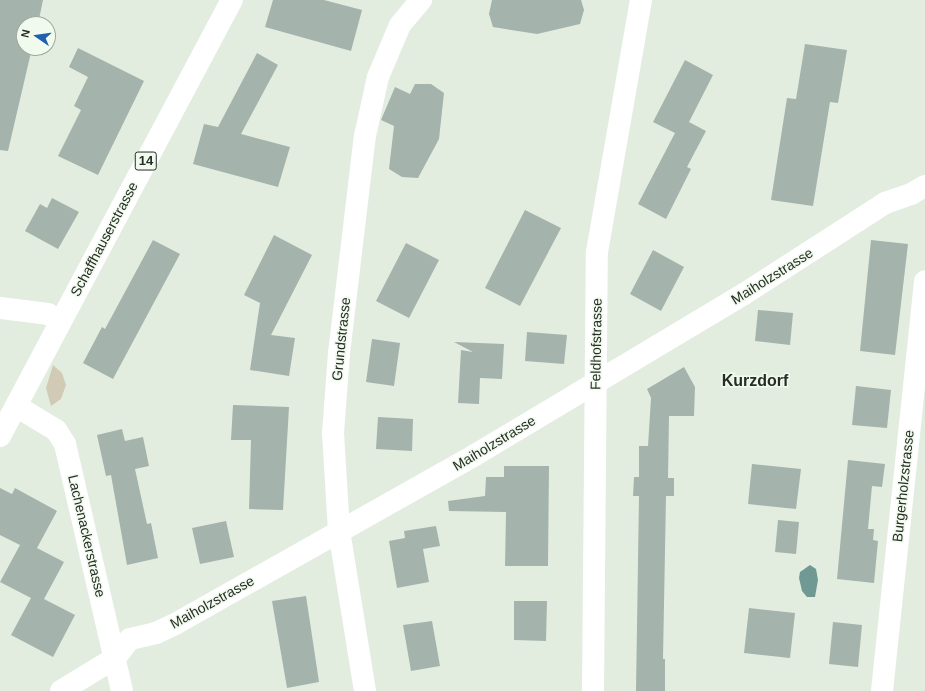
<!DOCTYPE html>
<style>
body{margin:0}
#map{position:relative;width:925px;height:691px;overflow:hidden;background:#e2ede0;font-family:Helvetica,sans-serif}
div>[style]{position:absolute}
.green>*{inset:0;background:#d1cbb5}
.water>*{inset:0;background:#709993}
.building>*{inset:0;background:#a4b3ab}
.minor>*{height:22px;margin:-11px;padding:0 11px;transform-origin:11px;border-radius:11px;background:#fff}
.major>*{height:22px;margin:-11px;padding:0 11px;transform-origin:11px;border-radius:11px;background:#fff}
span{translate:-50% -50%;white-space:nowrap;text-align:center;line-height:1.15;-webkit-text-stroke:3px #f0faed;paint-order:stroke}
.shield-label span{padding:1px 3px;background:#f0faed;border:1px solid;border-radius:3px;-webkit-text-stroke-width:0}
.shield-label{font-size:13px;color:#282c27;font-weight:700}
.street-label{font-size:14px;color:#282c27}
.quarter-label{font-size:16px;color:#282c27;font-weight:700}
.north{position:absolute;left:16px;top:16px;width:40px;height:40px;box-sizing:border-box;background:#f0faed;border:1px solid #a0a89e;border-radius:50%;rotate:283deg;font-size:11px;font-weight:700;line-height:16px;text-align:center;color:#282c27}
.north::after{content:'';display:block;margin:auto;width:14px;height:18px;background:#1e61b2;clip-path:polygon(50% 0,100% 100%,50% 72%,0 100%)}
</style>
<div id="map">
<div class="green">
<div style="clip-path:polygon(53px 365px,62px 373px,66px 385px,61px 399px,51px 406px,46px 388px)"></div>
</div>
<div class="water">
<div style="clip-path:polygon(810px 565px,816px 569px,818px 580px,815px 597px,807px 597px,802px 591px,799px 578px,800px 572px)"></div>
</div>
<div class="building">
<div style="clip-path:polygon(0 0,43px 0,38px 24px,24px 24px,24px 48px,32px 48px,8px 151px,0 150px)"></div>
<div style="clip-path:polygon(273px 0,324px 0,362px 10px,351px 51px,265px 27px)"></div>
<div style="clip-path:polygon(492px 0,581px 0,584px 10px,580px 24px,537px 34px,493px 27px,489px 14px)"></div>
<div style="clip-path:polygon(805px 44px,847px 50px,838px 103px,830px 102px,813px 206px,771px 200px,787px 98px,796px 99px)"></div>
<div style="clip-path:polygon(78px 48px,144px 81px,98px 175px,58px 156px,81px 110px,74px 106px,88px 77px,69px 67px)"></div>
<div style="clip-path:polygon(257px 53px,278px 65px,241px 134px,290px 147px,278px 187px,193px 164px,204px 124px,218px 127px)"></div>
<div style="clip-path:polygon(685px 60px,713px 75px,689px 122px,706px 131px,687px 167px,691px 169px,666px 219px,638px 204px,675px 133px,653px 122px)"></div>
<div style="clip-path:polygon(415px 84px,431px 84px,444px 93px,439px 139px,418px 178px,402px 177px,389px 169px,394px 126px,381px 120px,395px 87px,410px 94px)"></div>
<div style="clip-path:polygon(52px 198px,79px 212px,58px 249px,25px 231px,40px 204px,47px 208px)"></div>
<div style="clip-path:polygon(525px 210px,561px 228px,520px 306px,485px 288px)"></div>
<div style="clip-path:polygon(274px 235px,312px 255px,271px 335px,295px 338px,289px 376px,250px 370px,260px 303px,244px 295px)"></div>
<div style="clip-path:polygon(153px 240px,180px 254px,113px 379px,83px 363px,102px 327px,105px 329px)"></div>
<div style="clip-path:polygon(871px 240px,908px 244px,895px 355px,860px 351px)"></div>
<div style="clip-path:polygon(406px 243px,439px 260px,409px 318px,376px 301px)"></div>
<div style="clip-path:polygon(653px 250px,684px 267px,661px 311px,630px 294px)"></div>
<div style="clip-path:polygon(758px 310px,793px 313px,790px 345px,755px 341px)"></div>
<div style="clip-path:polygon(527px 332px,567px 335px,564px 364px,525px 361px)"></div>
<div style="clip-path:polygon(372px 339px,400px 343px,394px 386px,366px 382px)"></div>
<div style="clip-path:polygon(454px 342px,504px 344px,502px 379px,480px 378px,479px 404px,458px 403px,461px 350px,473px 352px)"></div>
<div style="clip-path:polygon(684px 367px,695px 387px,694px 416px,669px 416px,668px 478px,674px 478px,674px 496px,666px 496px,663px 659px,665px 659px,665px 691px,636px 691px,639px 496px,633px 496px,634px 477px,639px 477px,639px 446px,648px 446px,651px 398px,647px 389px)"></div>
<div style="clip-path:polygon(856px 386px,891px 390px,887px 428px,852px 425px)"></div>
<div style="clip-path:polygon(233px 405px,289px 407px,283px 510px,249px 509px,251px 440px,231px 440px)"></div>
<div style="clip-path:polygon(378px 417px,413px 419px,412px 451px,376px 449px)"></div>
<div style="clip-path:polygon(122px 429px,125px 441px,143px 437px,149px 466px,135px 469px,147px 524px,151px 523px,158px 558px,127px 565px,111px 475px,106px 476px,97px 435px)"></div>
<div style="clip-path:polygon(848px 460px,885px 464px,882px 487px,872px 486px,868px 529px,874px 529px,873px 540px,878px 541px,874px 583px,837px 579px)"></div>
<div style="clip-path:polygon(752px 464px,801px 469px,796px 509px,748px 504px)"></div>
<div style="clip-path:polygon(504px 466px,549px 466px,548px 566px,505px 566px,506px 512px,449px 511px,448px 501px,485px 496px,486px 477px,504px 477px)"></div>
<div style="clip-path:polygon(0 488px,12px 494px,15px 488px,57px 511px,37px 548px,64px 562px,44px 599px,75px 615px,53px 657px,11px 635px,31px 598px,0 582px,20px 545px,0 535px)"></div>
<div style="clip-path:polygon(778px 520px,799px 522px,796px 554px,775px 552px)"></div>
<div style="clip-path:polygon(226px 521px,234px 557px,200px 564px,192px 528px)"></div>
<div style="clip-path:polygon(436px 526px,440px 546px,423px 549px,429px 582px,397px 588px,389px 541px,405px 538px,404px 531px)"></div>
<div style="clip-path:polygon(306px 596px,319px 682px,287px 688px,272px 601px)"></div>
<div style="clip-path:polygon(514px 601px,547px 601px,546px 641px,514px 640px)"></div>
<div style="clip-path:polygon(749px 608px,795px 613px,790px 658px,744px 653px)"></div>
<div style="clip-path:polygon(432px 621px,440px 666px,411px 671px,403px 625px)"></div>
<div style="clip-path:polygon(833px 622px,862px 625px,858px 667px,829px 664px)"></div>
</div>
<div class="minor">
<div style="left:0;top:308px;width:48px;rotate:7.1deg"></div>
<div style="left:48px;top:314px;width:14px;rotate:30deg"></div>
<div style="left:16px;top:406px;width:47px;rotate:31deg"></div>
<div style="left:56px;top:430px;width:17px;rotate:57deg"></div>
<div style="left:65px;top:444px;width:253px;rotate:77deg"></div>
<div style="left:61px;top:691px;width:63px;rotate:-31.4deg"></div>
<div style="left:115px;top:658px;width:24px;rotate:-52deg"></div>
<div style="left:130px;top:639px;width:27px;rotate:-13deg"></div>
<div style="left:156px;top:633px;width:23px;rotate:-25deg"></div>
<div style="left:177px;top:623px;width:342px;rotate:-29.4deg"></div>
<div style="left:475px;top:455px;width:313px;rotate:-30.9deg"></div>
<div style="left:744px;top:294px;width:168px;rotate:-32.8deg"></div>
<div style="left:885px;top:203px;width:28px;rotate:-19deg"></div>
<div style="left:911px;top:194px;width:16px;rotate:-30deg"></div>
<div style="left:365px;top:691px;width:162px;rotate:-99.2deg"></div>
<div style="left:339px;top:531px;width:98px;rotate:-93.5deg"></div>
<div style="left:333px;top:433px;width:80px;rotate:-85.7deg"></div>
<div style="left:339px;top:353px;width:219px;rotate:-83.2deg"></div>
<div style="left:365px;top:136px;width:60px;rotate:-77.6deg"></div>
<div style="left:378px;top:77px;width:56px;rotate:-67.1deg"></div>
<div style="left:400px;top:25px;width:33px;rotate:-50deg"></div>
<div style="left:593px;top:691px;width:439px;rotate:-89.5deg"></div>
<div style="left:597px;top:252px;width:256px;rotate:-80.1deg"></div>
<div style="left:882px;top:691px;width:412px;rotate:-84deg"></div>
</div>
<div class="major">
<div style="left:0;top:436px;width:494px;rotate:-62deg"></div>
</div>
<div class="shield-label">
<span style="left:146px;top:161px">14</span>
</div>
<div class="street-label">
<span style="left:104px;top:239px;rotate:-62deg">Schaffhauserstrasse</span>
<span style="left:772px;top:276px;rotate:-32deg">Maiholzstrasse</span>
<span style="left:341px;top:339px;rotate:-84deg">Grundstrasse</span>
<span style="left:596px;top:344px;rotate:-89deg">Feldhofstrasse</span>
<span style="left:494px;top:443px;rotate:-31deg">Maiholzstrasse</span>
<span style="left:903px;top:486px;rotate:-84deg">Burgerholzstrasse</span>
<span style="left:87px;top:536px;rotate:77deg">Lachenackerstrasse</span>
<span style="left:212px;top:602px;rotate:-29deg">Maiholzstrasse</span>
</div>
<div class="quarter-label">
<span style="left:755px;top:381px">Kurzdorf</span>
</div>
<div class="north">N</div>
</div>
